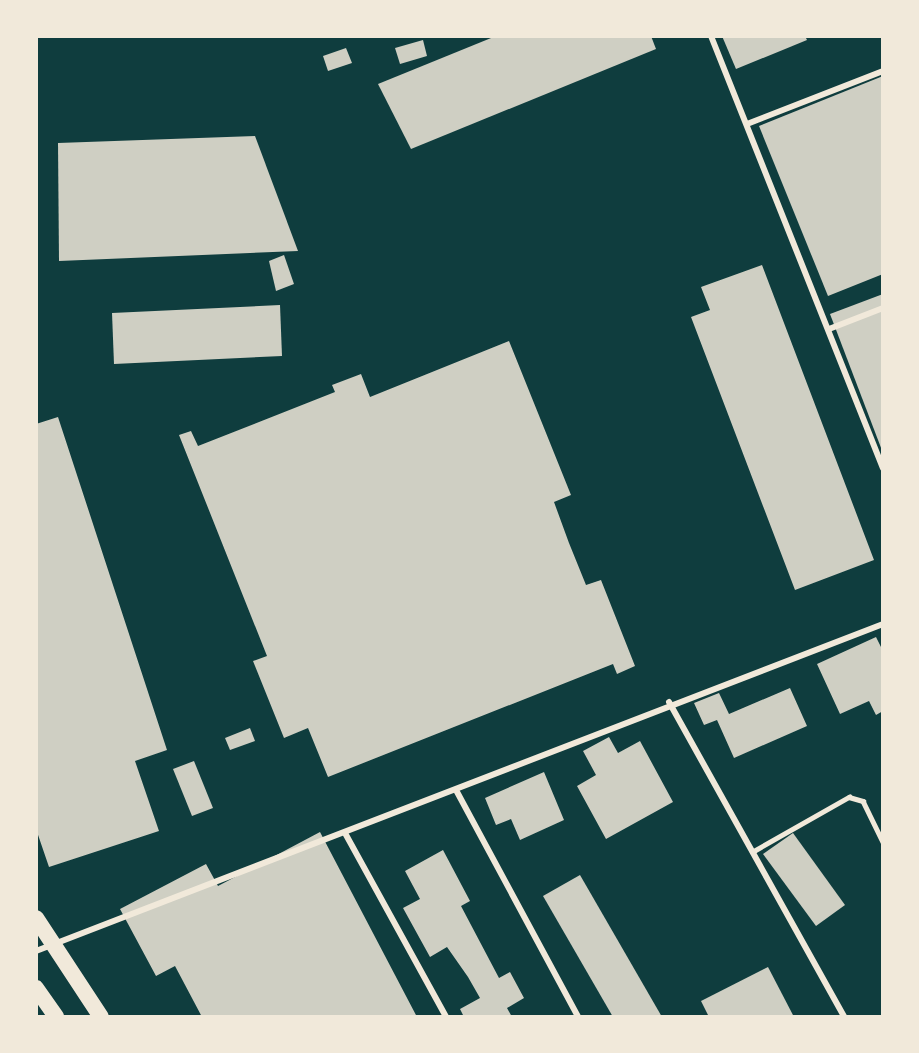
<!DOCTYPE html>
<style>
body{margin:0}
#map{position:relative;width:919px;height:1053px;overflow:hidden;background:#0f3d3e;font-family:"Titillium Web",sans-serif}
div>[style]{position:absolute}
.building>*{inset:0;background:#cfcfc3}
.service>*{height:4.5px;margin:-2.25px;padding:0 2.25px;transform-origin:2.25px;border-radius:2.25px;background:#f1e9da}
.minor>*{height:6px;margin:-3px;padding:0 3px;transform-origin:3px;border-radius:3px;background:#f1e9da}
.trunk>*{height:16px;margin:-8px;padding:0 8px;transform-origin:8px;border-radius:8px;background:#f1e9da}
span{translate:-50% -50%;white-space:nowrap;text-align:center;line-height:1.15;-webkit-text-stroke:4.5px #f1e9da;paint-order:stroke}
.frame{position:absolute;inset:0;border:38px solid #f1e9da;pointer-events:none}
</style>
<div id="map">
<div class="building">
<div style="clip-path:polygon(496px 36px,651px 36px,656px 49px,411px 149px,378px 84px)"></div>
<div style="clip-path:polygon(722px 36px,805px 36px,807px 40px,736px 69px)"></div>
<div style="clip-path:polygon(423px 40px,427px 56px,400px 64px,395px 48px)"></div>
<div style="clip-path:polygon(346px 48px,352px 63px,328px 71px,323px 56px)"></div>
<div style="clip-path:polygon(883px 76px,883px 274px,828px 296px,759px 126px)"></div>
<div style="clip-path:polygon(255px 136px,298px 251px,59px 261px,58px 143px)"></div>
<div style="clip-path:polygon(284px 255px,294px 284px,276px 291px,269px 261px)"></div>
<div style="clip-path:polygon(762px 265px,874px 560px,795px 590px,691px 317px,710px 310px,701px 287px)"></div>
<div style="clip-path:polygon(883px 294px,883px 453px,830px 314px)"></div>
<div style="clip-path:polygon(280px 305px,282px 356px,114px 364px,112px 313px)"></div>
<div style="clip-path:polygon(509px 341px,571px 495px,554px 502px,569px 543px,586px 585px,601px 580px,635px 666px,617px 674px,613px 664px,328px 777px,308px 728px,284px 738px,253px 661px,267px 656px,179px 435px,191px 431px,198px 446px,335px 392px,332px 385px,361px 374px,370px 397px)"></div>
<div style="clip-path:polygon(58px 417px,167px 750px,135px 761px,159px 831px,49px 867px,36px 829px,36px 424px)"></div>
<div style="clip-path:polygon(876px 637px,883px 651px,883px 711px,876px 715px,869px 701px,840px 714px,817px 664px)"></div>
<div style="clip-path:polygon(790px 688px,807px 726px,734px 758px,717px 720px,704px 725px,694px 703px,719px 693px,729px 714px)"></div>
<div style="clip-path:polygon(250px 728px,255px 741px,230px 750px,225px 738px)"></div>
<div style="clip-path:polygon(609px 737px,618px 753px,640px 741px,673px 802px,606px 839px,577px 786px,596px 775px,583px 751px)"></div>
<div style="clip-path:polygon(194px 761px,213px 808px,192px 816px,173px 769px)"></div>
<div style="clip-path:polygon(544px 772px,564px 820px,520px 840px,511px 819px,496px 825px,485px 798px)"></div>
<div style="clip-path:polygon(320px 832px,417px 1017px,202px 1017px,175px 966px,156px 976px,120px 909px,206px 864px,218px 886px)"></div>
<div style="clip-path:polygon(793px 833px,845px 905px,816px 926px,763px 854px)"></div>
<div style="clip-path:polygon(443px 850px,470px 901px,461px 906px,499px 978px,510px 972px,524px 998px,507px 1008px,512px 1017px,464px 1017px,460px 1009px,480px 998px,468px 977px,447px 947px,430px 957px,403px 908px,420px 899px,405px 871px)"></div>
<div style="clip-path:polygon(580px 875px,662px 1017px,613px 1017px,543px 896px)"></div>
<div style="clip-path:polygon(768px 967px,794px 1017px,709px 1017px,701px 1001px)"></div>
</div>
<div class="service">
<div style="left:752px;top:852px;width:112px;rotate:-29.6deg"></div>
<div style="left:849px;top:797px;width:15px;rotate:16deg"></div>
<div style="left:863px;top:801px;width:46px;rotate:64deg"></div>
</div>
<div class="minor">
<div style="left:711px;top:36px;width:465px;rotate:68.3deg"></div>
<div style="left:747px;top:124px;width:146px;rotate:-21.3deg"></div>
<div style="left:829px;top:329px;width:58px;rotate:-21.3deg"></div>
<div style="left:669px;top:702px;width:360px;rotate:60.9deg"></div>
<div style="left:456px;top:790px;width:258px;rotate:61.7deg"></div>
<div style="left:345px;top:833px;width:210px;rotate:61.2deg"></div>
<div style="left:36px;top:951px;width:908px;rotate:-21.11deg"></div>
</div>
<div class="trunk">
<div style="left:36px;top:918px;width:118px;rotate:56.7deg"></div>
<div style="left:36px;top:988px;width:35px;rotate:55deg"></div>
</div>
<div class="frame"></div>
</div>
